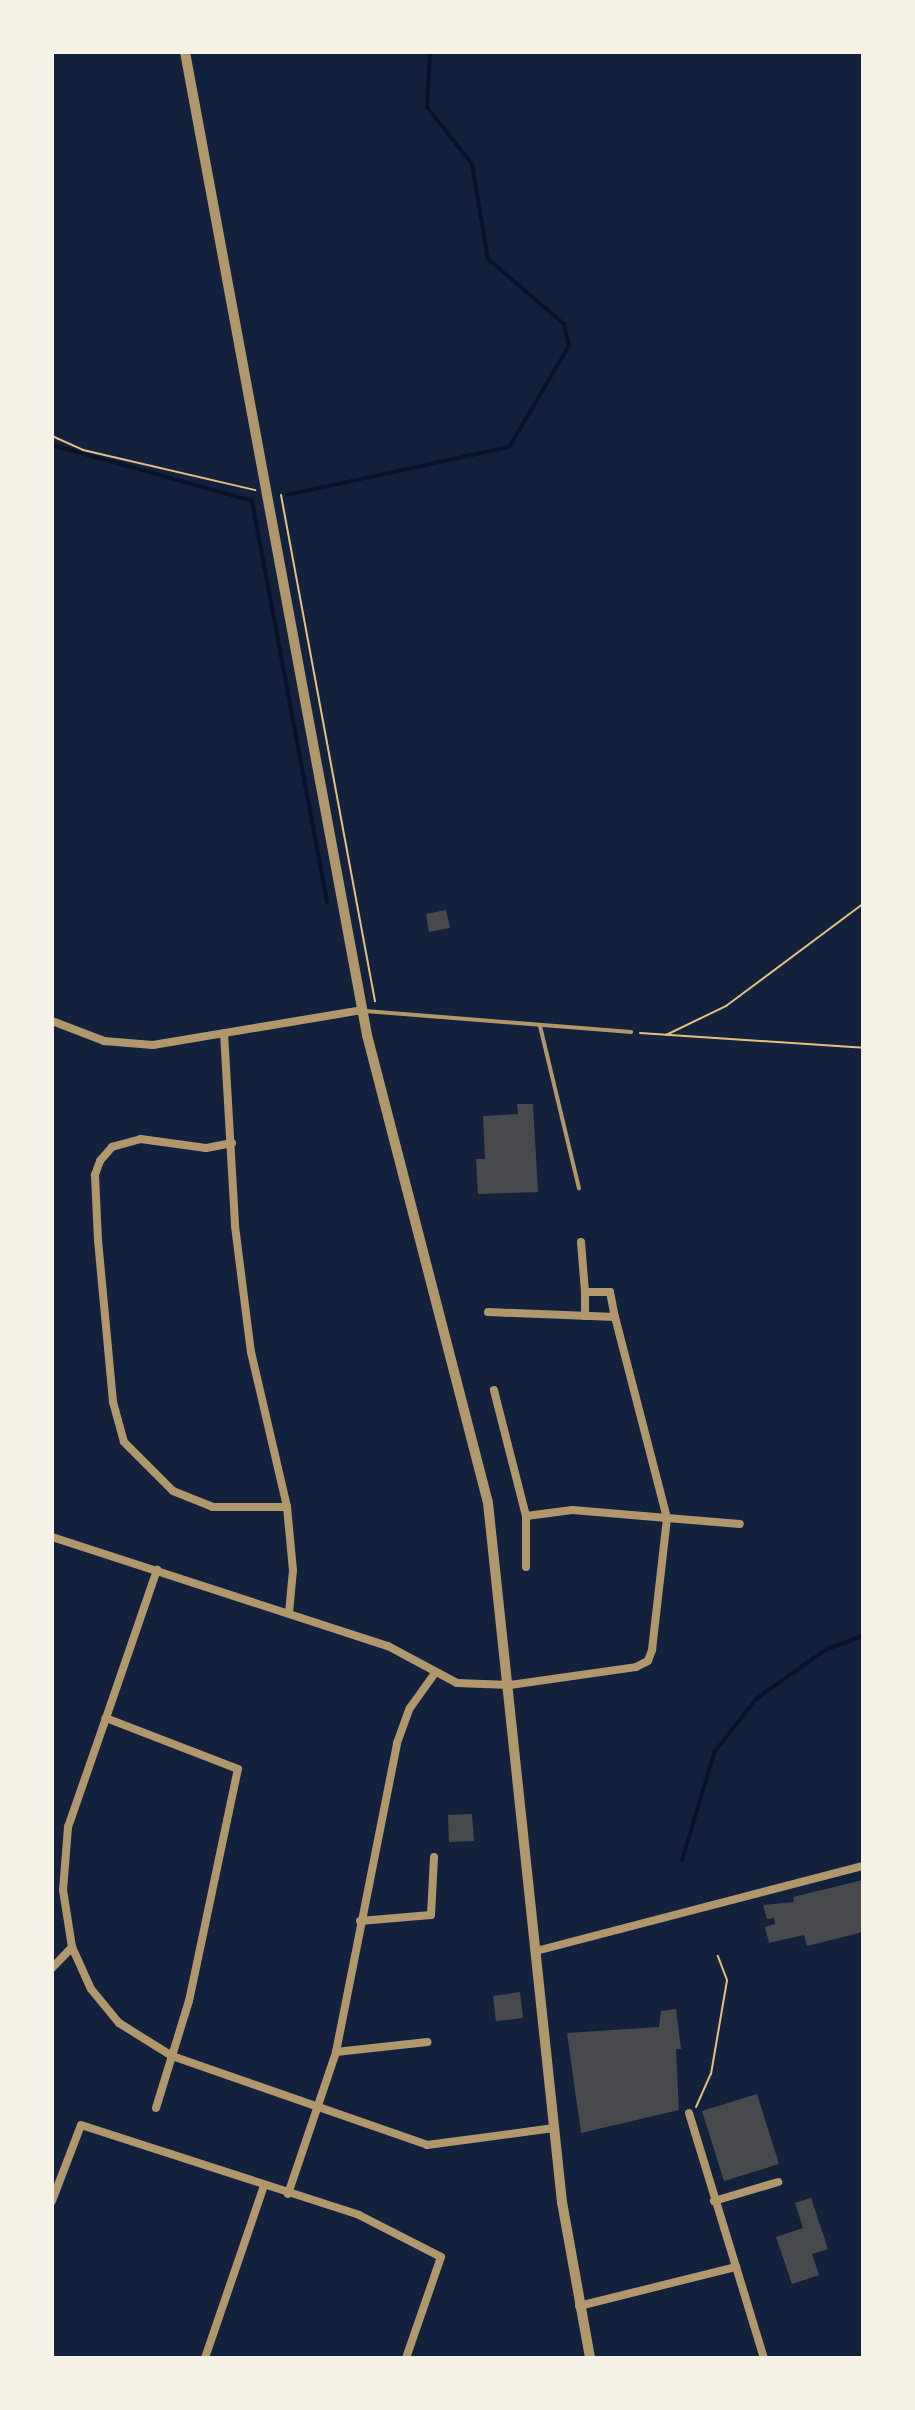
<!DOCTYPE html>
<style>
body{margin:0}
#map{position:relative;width:915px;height:2410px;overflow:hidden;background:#14213d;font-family:Overpass,sans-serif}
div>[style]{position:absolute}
.stream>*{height:4px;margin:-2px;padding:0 2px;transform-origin:2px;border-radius:2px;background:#0b132b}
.building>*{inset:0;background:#48494c}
.path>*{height:2px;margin:-1px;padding:0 1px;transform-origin:1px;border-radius:1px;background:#e5c07b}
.service>*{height:4px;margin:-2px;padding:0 2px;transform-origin:2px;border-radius:2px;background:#b1986c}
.minor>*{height:8px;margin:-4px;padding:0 4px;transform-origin:4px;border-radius:4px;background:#b1986c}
.tertiary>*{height:10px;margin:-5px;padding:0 5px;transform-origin:5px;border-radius:5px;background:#b1986c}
span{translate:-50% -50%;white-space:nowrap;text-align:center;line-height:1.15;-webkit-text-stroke:8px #f6f1e7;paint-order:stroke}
.frame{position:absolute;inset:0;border:54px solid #f6f1e7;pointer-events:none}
</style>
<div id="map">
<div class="stream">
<div style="left:52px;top:445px;width:208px;rotate:15.6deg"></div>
<div style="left:252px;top:501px;width:408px;rotate:79.4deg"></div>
<div style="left:287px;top:495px;width:227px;rotate:-12.2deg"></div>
<div style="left:509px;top:447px;width:117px;rotate:-59.3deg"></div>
<div style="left:569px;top:346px;width:23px;rotate:-103deg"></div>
<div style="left:564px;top:324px;width:100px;rotate:-139.5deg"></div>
<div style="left:488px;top:259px;width:96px;rotate:-99.6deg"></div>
<div style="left:472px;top:164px;width:73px;rotate:-128.3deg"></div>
<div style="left:427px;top:107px;width:55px;rotate:-86.9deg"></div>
<div style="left:682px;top:1860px;width:114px;rotate:-73.2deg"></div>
<div style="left:715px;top:1751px;width:68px;rotate:-51.6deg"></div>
<div style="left:757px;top:1698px;width:85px;rotate:-35deg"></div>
<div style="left:827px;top:1649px;width:38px;rotate:-20deg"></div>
</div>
<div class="building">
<div style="clip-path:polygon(446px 910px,450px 928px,429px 932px,426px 914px)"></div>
<div style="clip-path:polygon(517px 1104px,533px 1104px,538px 1192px,478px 1194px,476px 1159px,485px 1159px,483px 1116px,518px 1114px)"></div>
<div style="clip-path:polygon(472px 1814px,474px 1841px,449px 1842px,448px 1815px)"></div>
<div style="clip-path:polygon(863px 1880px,863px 1932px,807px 1946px,804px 1935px,769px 1943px,765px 1927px,775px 1924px,774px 1918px,767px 1919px,763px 1905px,794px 1902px,793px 1897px)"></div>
<div style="clip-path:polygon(520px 1992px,523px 2018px,496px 2021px,493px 1996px)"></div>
<div style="clip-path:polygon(676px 2009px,681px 2049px,676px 2049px,679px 2110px,581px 2133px,567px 2033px,659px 2027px,661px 2011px)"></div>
<div style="clip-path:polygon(757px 2094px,779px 2164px,724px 2181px,702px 2111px)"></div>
<div style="clip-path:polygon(811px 2198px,828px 2249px,812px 2254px,819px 2275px,792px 2284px,776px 2237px,803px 2228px,795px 2203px)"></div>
</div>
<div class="path">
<div style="left:52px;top:436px;width:34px;rotate:24deg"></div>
<div style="left:83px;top:450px;width:177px;rotate:13.1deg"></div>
<div style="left:281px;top:495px;width:515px;rotate:79.48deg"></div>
<div style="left:640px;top:1033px;width:224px;rotate:3.8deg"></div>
<div style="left:666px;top:1035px;width:67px;rotate:-25.8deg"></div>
<div style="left:726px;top:1006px;width:171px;rotate:-36.7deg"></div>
<div style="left:696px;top:2107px;width:36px;rotate:-66deg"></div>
<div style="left:711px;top:2074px;width:95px;rotate:-80.3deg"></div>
<div style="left:727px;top:1980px;width:26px;rotate:-111deg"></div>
</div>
<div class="service">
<div style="left:365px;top:1011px;width:267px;rotate:4.5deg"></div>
<div style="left:540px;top:1026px;width:167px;rotate:76.5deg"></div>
</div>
<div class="minor">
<div style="left:52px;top:1021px;width:56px;rotate:21deg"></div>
<div style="left:104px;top:1041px;width:49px;rotate:4.7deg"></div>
<div style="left:153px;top:1045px;width:213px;rotate:-9.5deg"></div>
<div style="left:224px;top:1033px;width:193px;rotate:86.7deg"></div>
<div style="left:235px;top:1226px;width:127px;rotate:82.8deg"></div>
<div style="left:251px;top:1352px;width:159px;rotate:76.9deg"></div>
<div style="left:287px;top:1507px;width:63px;rotate:84.6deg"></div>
<div style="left:293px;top:1570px;width:43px;rotate:95.3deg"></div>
<div style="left:232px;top:1143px;width:26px;rotate:169deg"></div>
<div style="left:206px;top:1148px;width:66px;rotate:-172.1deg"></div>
<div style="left:141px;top:1139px;width:30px;rotate:165deg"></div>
<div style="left:112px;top:1147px;width:18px;rotate:131deg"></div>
<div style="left:100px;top:1161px;width:15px;rotate:110deg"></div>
<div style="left:95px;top:1175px;width:65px;rotate:87.4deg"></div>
<div style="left:98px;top:1240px;width:163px;rotate:84.7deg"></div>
<div style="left:113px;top:1402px;width:41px;rotate:74.6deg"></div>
<div style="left:124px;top:1442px;width:69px;rotate:45deg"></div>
<div style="left:173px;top:1491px;width:43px;rotate:21.8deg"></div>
<div style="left:213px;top:1507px;width:74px"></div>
<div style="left:581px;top:1242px;width:50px;rotate:85.4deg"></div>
<div style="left:585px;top:1292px;width:25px"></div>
<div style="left:610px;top:1292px;width:25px;rotate:79deg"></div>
<div style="left:585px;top:1292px;width:24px;rotate:90deg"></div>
<div style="left:488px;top:1312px;width:127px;rotate:2.3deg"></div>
<div style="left:615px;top:1317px;width:208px;rotate:75.5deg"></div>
<div style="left:667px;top:1518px;width:73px;rotate:4.7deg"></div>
<div style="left:526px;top:1516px;width:51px;rotate:90deg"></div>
<div style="left:52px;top:1537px;width:353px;rotate:18deg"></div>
<div style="left:388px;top:1646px;width:78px;rotate:28.2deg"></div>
<div style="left:457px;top:1683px;width:53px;rotate:2.2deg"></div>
<div style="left:510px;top:1685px;width:127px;rotate:-8.1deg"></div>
<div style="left:636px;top:1667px;width:13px;rotate:-27deg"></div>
<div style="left:648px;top:1661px;width:12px;rotate:-70deg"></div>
<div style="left:652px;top:1650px;width:133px;rotate:-83.5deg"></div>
<div style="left:667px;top:1518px;width:95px;rotate:-175.2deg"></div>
<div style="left:572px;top:1510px;width:46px;rotate:172.6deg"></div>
<div style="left:526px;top:1516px;width:130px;rotate:-104.3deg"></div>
<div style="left:106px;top:1718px;width:115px;rotate:109.2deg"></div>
<div style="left:68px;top:1827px;width:63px;rotate:94.5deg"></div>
<div style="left:63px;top:1890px;width:58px;rotate:81deg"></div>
<div style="left:72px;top:1947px;width:46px;rotate:65.7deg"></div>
<div style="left:91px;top:1989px;width:44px;rotate:50.5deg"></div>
<div style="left:119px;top:2023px;width:62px;rotate:31.9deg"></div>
<div style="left:172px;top:2056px;width:270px;rotate:19.2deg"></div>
<div style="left:427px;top:2145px;width:128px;rotate:-7.6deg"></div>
<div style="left:360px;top:1921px;width:71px;rotate:-4.8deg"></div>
<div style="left:431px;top:1915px;width:58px;rotate:-87deg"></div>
<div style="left:536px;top:1951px;width:338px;rotate:-14.6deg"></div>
<div style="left:52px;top:1968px;width:29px;rotate:-46deg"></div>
<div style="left:336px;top:2052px;width:92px;rotate:-6.3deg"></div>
<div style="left:156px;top:2108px;width:112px;rotate:-72.9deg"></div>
<div style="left:189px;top:2001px;width:237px;rotate:-78.1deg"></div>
<div style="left:238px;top:1769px;width:142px;rotate:-158.9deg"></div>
<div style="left:106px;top:1718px;width:157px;rotate:-71deg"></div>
<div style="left:689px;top:2113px;width:256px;rotate:73deg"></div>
<div style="left:288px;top:2194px;width:150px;rotate:-71.3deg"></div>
<div style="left:336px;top:2052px;width:315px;rotate:-78.8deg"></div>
<div style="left:397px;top:1743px;width:37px;rotate:-70deg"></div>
<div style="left:410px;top:1708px;width:43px;rotate:-54.5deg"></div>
<div style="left:52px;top:2201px;width:81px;rotate:-69.1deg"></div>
<div style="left:81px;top:2125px;width:292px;rotate:17.9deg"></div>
<div style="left:359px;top:2215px;width:92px;rotate:27.1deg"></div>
<div style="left:441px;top:2257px;width:107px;rotate:109.1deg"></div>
<div style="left:714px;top:2201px;width:67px;rotate:-16.5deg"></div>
<div style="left:579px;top:2306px;width:162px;rotate:-14deg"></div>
<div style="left:205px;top:2358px;width:182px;rotate:-71.1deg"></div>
</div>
<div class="tertiary">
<div style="left:185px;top:52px;width:1000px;rotate:79.51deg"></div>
<div style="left:367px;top:1035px;width:483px;rotate:75.5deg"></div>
<div style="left:488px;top:1503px;width:703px;rotate:83.96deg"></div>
<div style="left:562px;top:2202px;width:158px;rotate:79.8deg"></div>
</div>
<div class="frame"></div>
</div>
